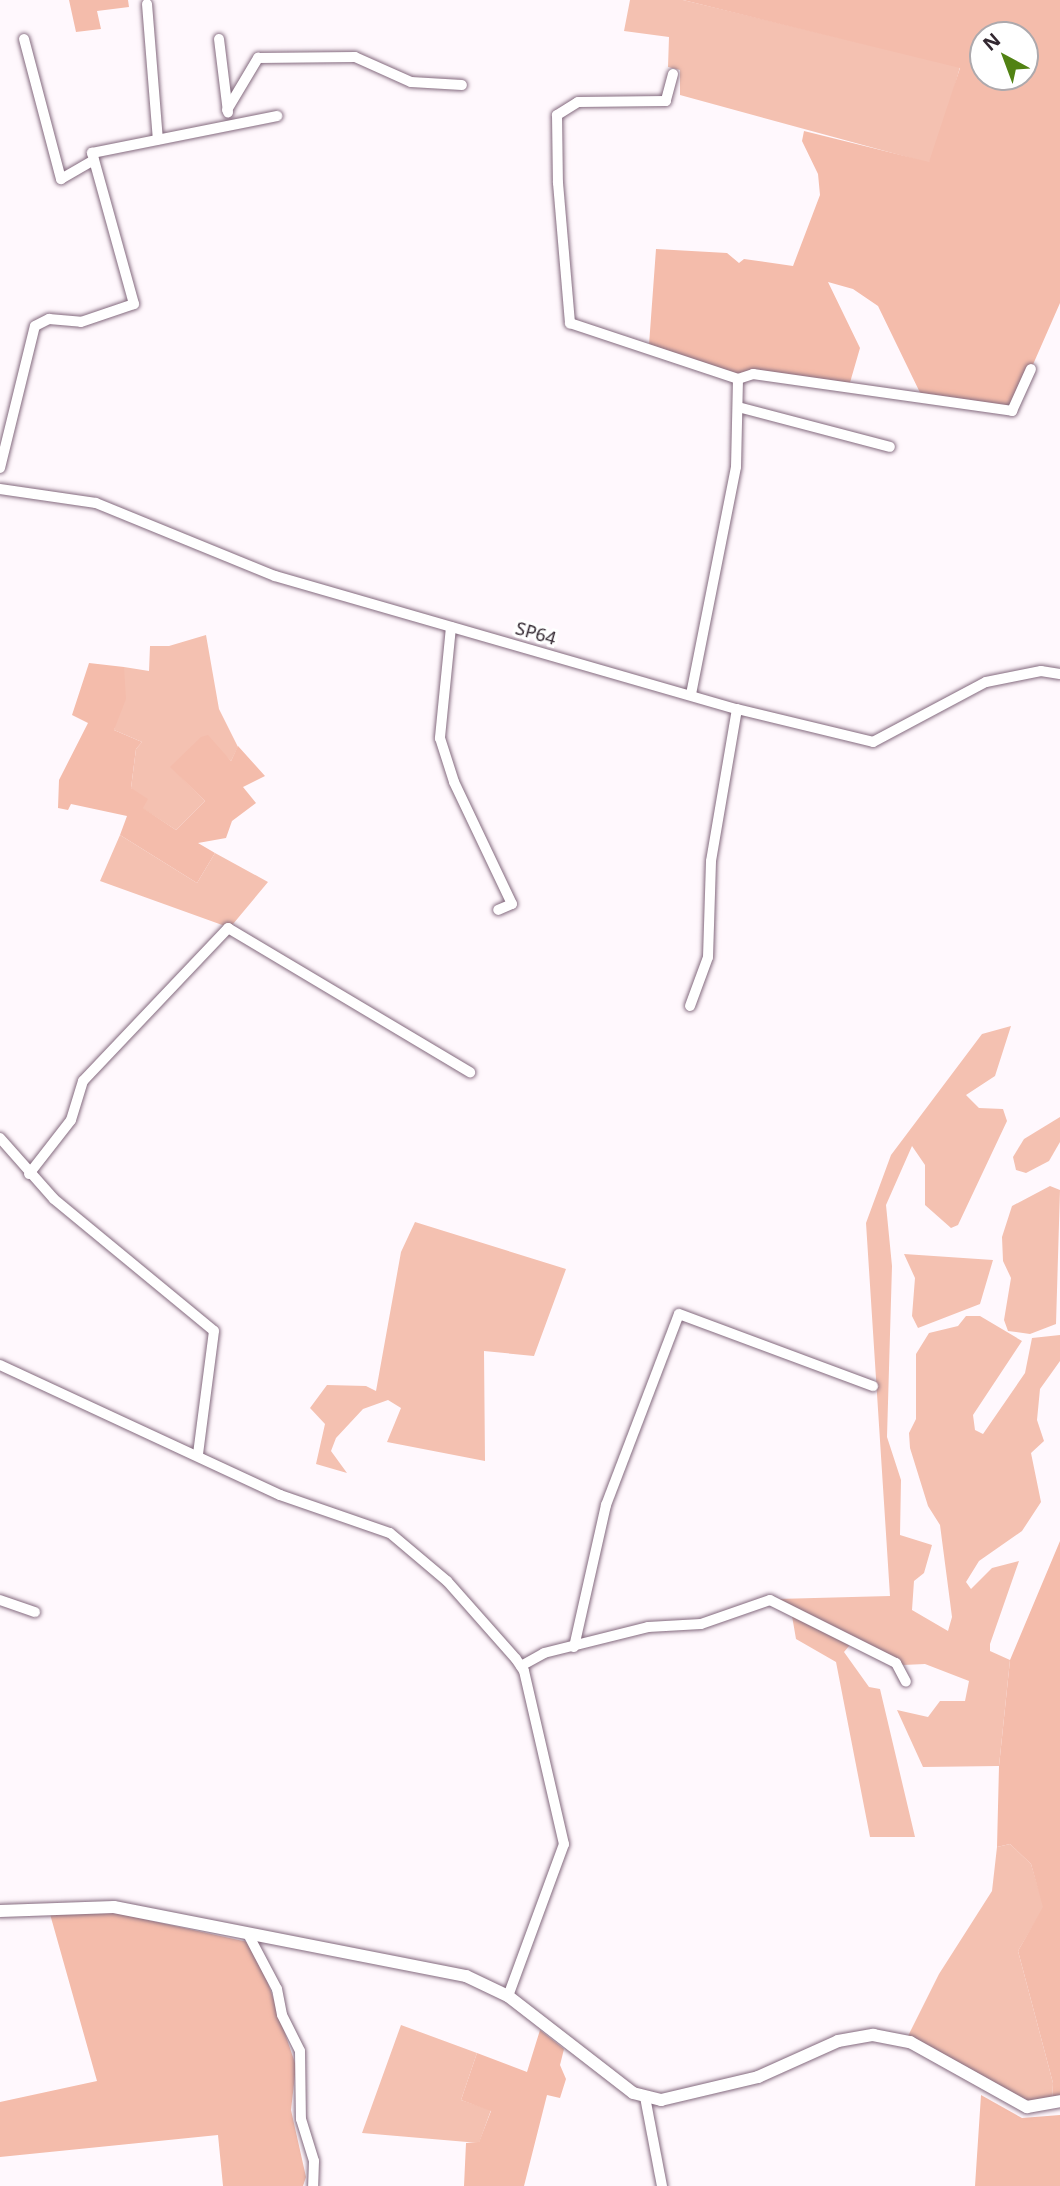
<!DOCTYPE html>
<style>
body{margin:0}
#map{position:relative;width:1060px;height:2186px;overflow:hidden;background:#fff8fd;font-family:"Noto Sans",sans-serif}
div>[style]{position:absolute}
.green>*{inset:0;background:#f4c1b1}
.forest>*{inset:0;background:#f4bcab}
.roads{filter:drop-shadow(0 0 2px #846a7e) drop-shadow(0 0 2px #846a7e)}
.minor>*{height:10px;margin:-5px;padding:0 5px;transform-origin:5px;border-radius:5px;background:#fff}
.major>*{height:12px;margin:-6px;padding:0 6px;transform-origin:6px;border-radius:6px;background:#fff}
span{translate:-50% -50%;white-space:nowrap;text-align:center;line-height:1.15;-webkit-text-stroke:6px #fff;paint-order:stroke}
.street-label{font-size:18px;color:#332831}
.north{position:absolute;left:969px;top:21px;width:70px;height:70px;box-sizing:border-box;background:#fff;border:2px solid #ada9ad;border-radius:50%;rotate:319deg;font-size:19px;font-weight:700;line-height:28px;text-align:center;color:#332831}
.north::after{content:'';display:block;margin:auto;width:24px;height:32px;background:#518213;clip-path:polygon(50% 0,100% 100%,50% 72%,0 100%)}
</style>
<div id="map">
<div class="green">
<div style="clip-path:polygon(630px 0,683px 0,960px 67px,938px 147px,929px 163px,680px 95px,680px 70px,668px 67px,669px 37px,624px 31px)"></div>
<div style="clip-path:polygon(206px 635px,219px 709px,238px 747px,231px 761px,222px 753px,177px 773px,205px 801px,176px 830px,142px 808px,131px 788px,136px 749px,142px 742px,114px 730px,124px 667px,149px 671px,150px 646px,169px 646px)"></div>
<div style="clip-path:polygon(120px 835px,197px 883px,215px 853px,268px 882px,233px 924px,225px 926px,100px 881px)"></div>
<div style="clip-path:polygon(1011px 1026px,995px 1076px,966px 1095px,979px 1108px,1003px 1109px,1007px 1121px,958px 1225px,951px 1228px,925px 1205px,925px 1165px,912px 1146px,886px 1205px,892px 1266px,887px 1437px,901px 1480px,900px 1535px,932px 1545px,924px 1573px,914px 1581px,912px 1610px,948px 1631px,952px 1617px,940px 1525px,928px 1506px,910px 1448px,909px 1433px,916px 1419px,916px 1354px,929px 1333px,958px 1326px,966px 1316px,980px 1316px,1022px 1341px,973px 1415px,975px 1430px,983px 1434px,1025px 1373px,1032px 1338px,1060px 1335px,1060px 1361px,1040px 1389px,1037px 1420px,1044px 1441px,1031px 1453px,1041px 1502px,1022px 1531px,979px 1561px,966px 1582px,971px 1589px,992px 1568px,1019px 1561px,990px 1644px,990px 1651px,1010px 1660px,999px 1766px,923px 1767px,897px 1710px,928px 1717px,940px 1701px,965px 1701px,969px 1681px,925px 1664px,903px 1665px,854px 1640px,844px 1652px,869px 1687px,880px 1689px,915px 1837px,870px 1837px,836px 1662px,796px 1639px,791px 1610px,777px 1599px,890px 1596px,866px 1223px,891px 1155px,982px 1034px)"></div>
<div style="clip-path:polygon(1060px 1117px,1060px 1142px,1049px 1161px,1026px 1173px,1016px 1170px,1013px 1157px,1024px 1139px)"></div>
<div style="clip-path:polygon(1050px 1186px,1060px 1190px,1056px 1324px,1030px 1334px,1008px 1331px,1004px 1320px,1011px 1278px,1003px 1261px,1002px 1237px,1012px 1206px)"></div>
<div style="clip-path:polygon(415px 1222px,566px 1269px,534px 1356px,484px 1351px,485px 1461px,387px 1442px,401px 1408px,388px 1400px,363px 1409px,336px 1438px,331px 1451px,347px 1473px,316px 1464px,325px 1424px,310px 1408px,327px 1385px,366px 1386px,376px 1391px,401px 1252px)"></div>
<div style="clip-path:polygon(904px 1254px,993px 1260px,980px 1304px,918px 1328px,912px 1316px,915px 1278px)"></div>
<div style="clip-path:polygon(1010px 1844px,1031px 1864px,1044px 1907px,1018px 1951px,1053px 2083px,1052px 2103px,1038px 2106px,907px 2038px,939px 1974px,992px 1891px,997px 1847px)"></div>
<div style="clip-path:polygon(401px 2025px,477px 2053px,461px 2100px,491px 2110px,479px 2143px,362px 2133px)"></div>
</div>
<div class="forest">
<div style="clip-path:polygon(69px 0,128px 0,129px 7px,97px 11px,101px 29px,76px 32px)"></div>
<div style="clip-path:polygon(evenodd,683px 0,1060px 0,1060px 303px,1017px 401px,1006px 411px,925px 403px,878px 306px,853px 289px,828px 282px,860px 348px,849px 386px,737px 376px,649px 345px,656px 249px,727px 253px,739px 263px,744px 259px,793px 266px,820px 195px,818px 174px,802px 141px,804px 131px,929px 162px,960px 68px,683px 0,983px 35px,1025px 35px,1025px 77px,983px 77px,983px 35px)"></div>
<div style="clip-path:polygon(89px 663px,124px 667px,126px 699px,114px 730px,142px 742px,136px 749px,131px 788px,148px 799px,143px 808px,176px 830px,205px 801px,170px 767px,201px 737px,208px 735px,231px 761px,238px 746px,265px 776px,243px 787px,256px 803px,232px 821px,226px 838px,198px 843px,215px 853px,197px 883px,120px 835px,127px 816px,71px 804px,68px 810px,58px 808px,59px 780px,88px 723px,72px 715px)"></div>
<div style="clip-path:polygon(1060px 1541px,1060px 2099px,1052px 2103px,1053px 2083px,1018px 1951px,1043px 1907px,1031px 1864px,1010px 1844px,997px 1847px,999px 1766px,1010px 1660px)"></div>
<div style="clip-path:polygon(102px 1910px,248px 1942px,264px 1971px,296px 2066px,291px 2110px,306px 2177px,303px 2186px,223px 2186px,218px 2135px,0 2157px,0 2102px,97px 2081px,50px 1914px)"></div>
<div style="clip-path:polygon(540px 2030px,564px 2049px,560px 2065px,566px 2079px,560px 2098px,547px 2095px,524px 2186px,464px 2186px,466px 2143px,479px 2142px,491px 2111px,461px 2100px,477px 2053px,527px 2072px)"></div>
<div style="clip-path:polygon(981px 2095px,1022px 2118px,1060px 2115px,1060px 2186px,975px 2186px)"></div>
</div>
<div class="roads">
<div class="minor">
<div style="left:147px;top:4px;width:136px;rotate:85.4deg"></div>
<div style="left:24px;top:39px;width:145px;rotate:75.2deg"></div>
<div style="left:61px;top:179px;width:38px;rotate:-30deg"></div>
<div style="left:219px;top:39px;width:74px;rotate:83deg"></div>
<div style="left:673px;top:74px;width:28px;rotate:105deg"></div>
<div style="left:666px;top:101px;width:88px;rotate:179.3deg"></div>
<div style="left:578px;top:102px;width:25px;rotate:148deg"></div>
<div style="left:557px;top:115px;width:68px;rotate:89.2deg"></div>
<div style="left:558px;top:183px;width:141px;rotate:85.1deg"></div>
<div style="left:570px;top:323px;width:177px;rotate:18.4deg"></div>
<div style="left:738px;top:379px;width:88px;rotate:91.3deg"></div>
<div style="left:736px;top:467px;width:231px;rotate:101.2deg"></div>
<div style="left:227px;top:110px;width:61px;rotate:-59.2deg"></div>
<div style="left:258px;top:58px;width:97px;rotate:-0.6deg"></div>
<div style="left:355px;top:57px;width:61px;rotate:24.1deg"></div>
<div style="left:411px;top:82px;width:51px;rotate:3.4deg"></div>
<div style="left:738px;top:379px;width:16px;rotate:-18deg"></div>
<div style="left:753px;top:374px;width:262px;rotate:8.1deg"></div>
<div style="left:1012px;top:411px;width:46px;rotate:-65.7deg"></div>
<div style="left:738px;top:407px;width:157px;rotate:14.7deg"></div>
<div style="left:0;top:468px;width:146px;rotate:-76.2deg"></div>
<div style="left:35px;top:326px;width:16px;rotate:-27deg"></div>
<div style="left:49px;top:319px;width:32px;rotate:5deg"></div>
<div style="left:81px;top:322px;width:56px;rotate:-18.8deg"></div>
<div style="left:134px;top:304px;width:157px;rotate:-105.5deg"></div>
<div style="left:92px;top:153px;width:189px;rotate:-11.3deg"></div>
<div style="left:0;top:489px;width:97px;rotate:8.3deg"></div>
<div style="left:96px;top:503px;width:193px;rotate:22.2deg"></div>
<div style="left:275px;top:576px;width:481px;rotate:16.1deg"></div>
<div style="left:737px;top:709px;width:140px;rotate:13.6deg"></div>
<div style="left:873px;top:742px;width:128px;rotate:-28deg"></div>
<div style="left:986px;top:682px;width:56px;rotate:-11.3deg"></div>
<div style="left:1041px;top:671px;width:19px;rotate:9deg"></div>
<div style="left:451px;top:627px;width:112px;rotate:95.7deg"></div>
<div style="left:440px;top:738px;width:46px;rotate:72.3deg"></div>
<div style="left:454px;top:782px;width:135px;rotate:64.6deg"></div>
<div style="left:512px;top:904px;width:15px;rotate:157deg"></div>
<div style="left:690px;top:1006px;width:52px;rotate:-69.8deg"></div>
<div style="left:708px;top:957px;width:96px;rotate:-88.2deg"></div>
<div style="left:711px;top:861px;width:154px;rotate:-80.3deg"></div>
<div style="left:0;top:1138px;width:81px;rotate:48.5deg"></div>
<div style="left:54px;top:1199px;width:207px;rotate:39.5deg"></div>
<div style="left:214px;top:1331px;width:125px;rotate:97.4deg"></div>
<div style="left:29px;top:1174px;width:68px;rotate:-52.1deg"></div>
<div style="left:71px;top:1120px;width:41px;rotate:-72.9deg"></div>
<div style="left:83px;top:1081px;width:211px;rotate:-46.5deg"></div>
<div style="left:228px;top:928px;width:282px;rotate:30.8deg"></div>
<div style="left:0;top:1365px;width:309px;rotate:24.9deg"></div>
<div style="left:280px;top:1495px;width:116px;rotate:19.1deg"></div>
<div style="left:390px;top:1533px;width:75px;rotate:40.1deg"></div>
<div style="left:447px;top:1581px;width:104px;rotate:48.5deg"></div>
<div style="left:516px;top:1659px;width:14px;rotate:56deg"></div>
<div style="left:524px;top:1671px;width:178px;rotate:77deg"></div>
<div style="left:564px;top:1844px;width:162px;rotate:110.2deg"></div>
<div style="left:0;top:1600px;width:37px;rotate:19deg"></div>
<div style="left:574px;top:1647px;width:146px;rotate:-77.3deg"></div>
<div style="left:606px;top:1505px;width:204px;rotate:-69.1deg"></div>
<div style="left:679px;top:1314px;width:207px;rotate:20.4deg"></div>
<div style="left:521px;top:1666px;width:26px;rotate:-29deg"></div>
<div style="left:544px;top:1653px;width:107px;rotate:-14deg"></div>
<div style="left:648px;top:1627px;width:53px;rotate:-3.2deg"></div>
<div style="left:701px;top:1624px;width:73px;rotate:-19.2deg"></div>
<div style="left:770px;top:1600px;width:141px;rotate:26.6deg"></div>
<div style="left:896px;top:1663px;width:21px;rotate:62deg"></div>
<div style="left:249px;top:1936px;width:60px;rotate:62.2deg"></div>
<div style="left:277px;top:1989px;width:26px;rotate:79deg"></div>
<div style="left:282px;top:2015px;width:40px;rotate:63.4deg"></div>
<div style="left:300px;top:2051px;width:68px;rotate:89.2deg"></div>
<div style="left:301px;top:2119px;width:44px;rotate:72.8deg"></div>
<div style="left:314px;top:2161px;width:25px;rotate:92deg"></div>
<div style="left:645px;top:2097px;width:91px;rotate:79.2deg"></div>
</div>
<div class="major">
<div style="left:0;top:1911px;width:114px;rotate:-2deg"></div>
<div style="left:114px;top:1907px;width:359px;rotate:11.1deg"></div>
<div style="left:466px;top:1976px;width:47px;rotate:25.5deg"></div>
<div style="left:508px;top:1996px;width:158px;rotate:37.8deg"></div>
<div style="left:633px;top:2093px;width:29px;rotate:14deg"></div>
<div style="left:661px;top:2100px;width:100px;rotate:-13.3deg"></div>
<div style="left:758px;top:2077px;width:88px;rotate:-24.2deg"></div>
<div style="left:838px;top:2041px;width:36px;rotate:-10deg"></div>
<div style="left:873px;top:2035px;width:38px;rotate:11deg"></div>
<div style="left:910px;top:2042px;width:134px;rotate:29.1deg"></div>
<div style="left:1027px;top:2107px;width:34px;rotate:-10deg"></div>
</div>
</div>
<div class="street-label">
<span style="left:536px;top:633px;rotate:16deg">SP64</span>
</div>
<div class="north">N</div>
</div>
